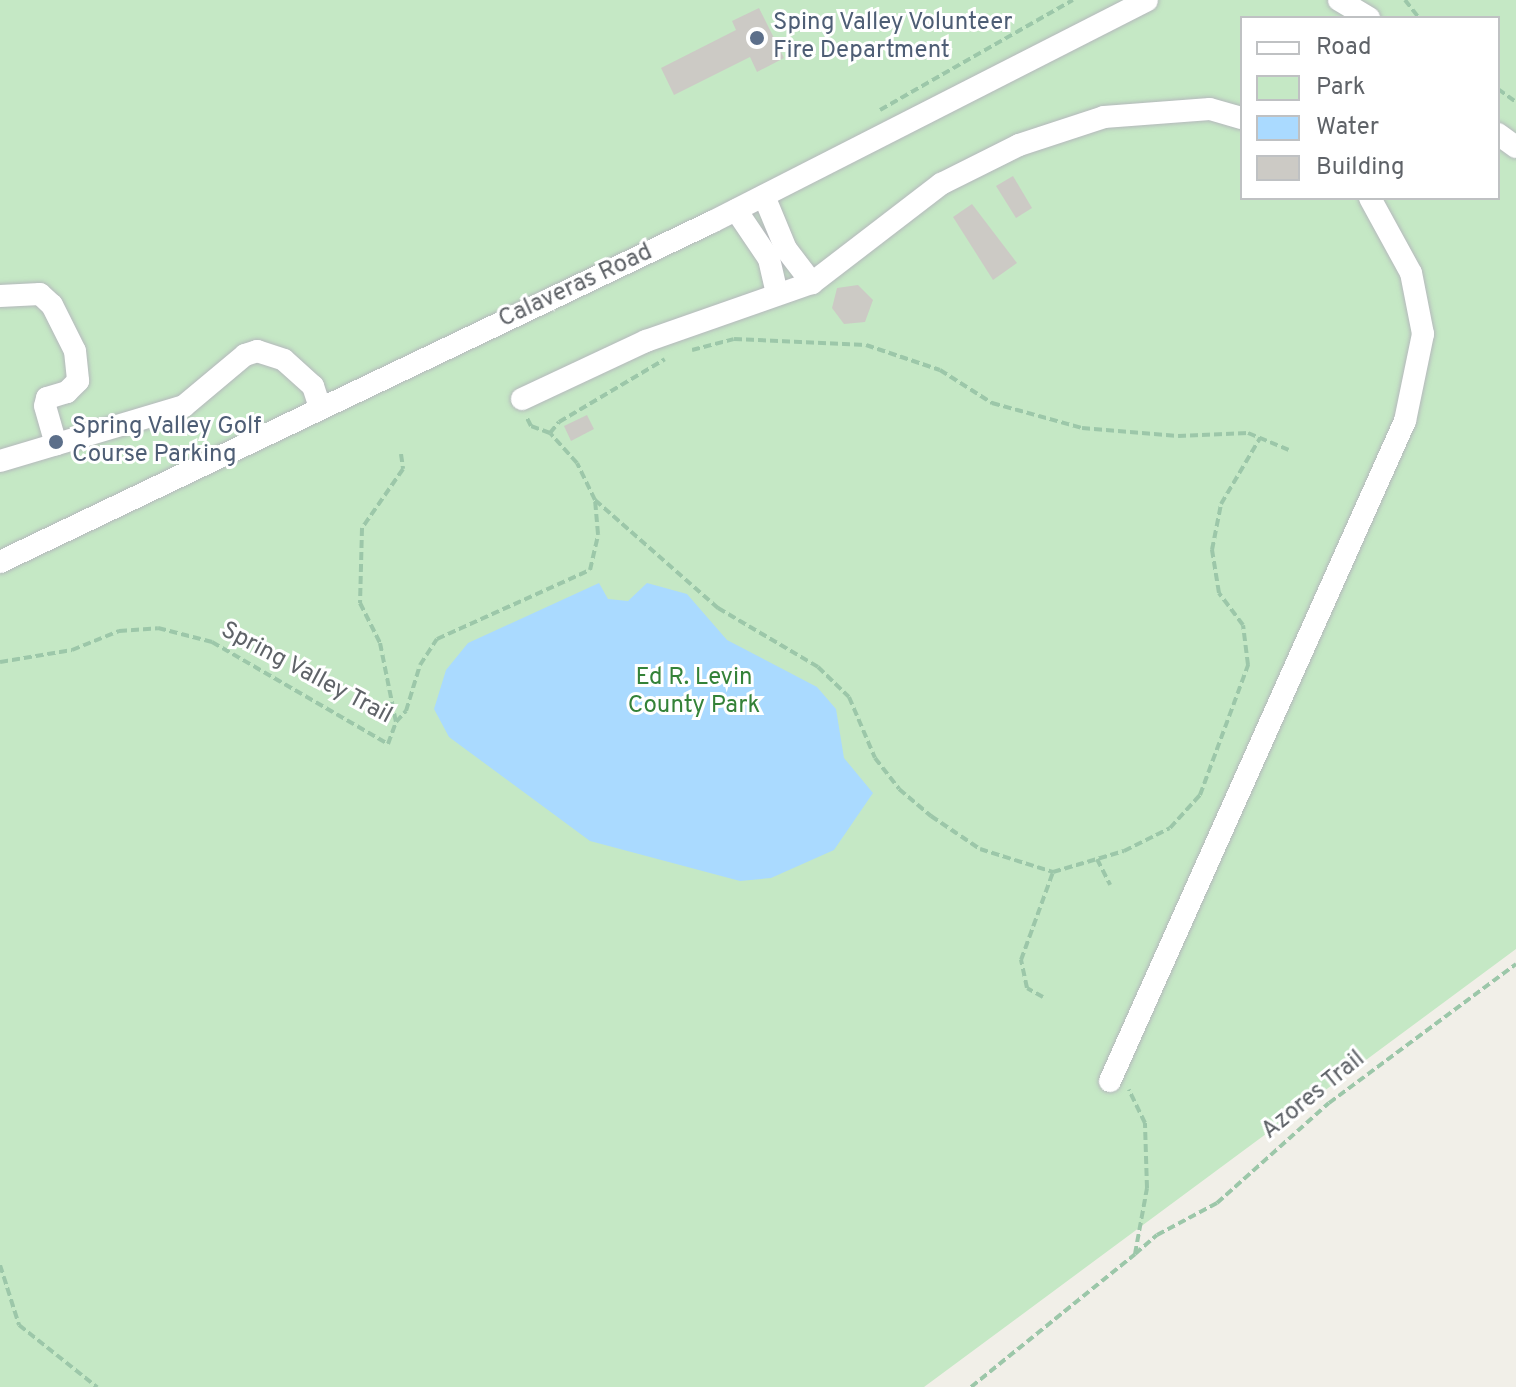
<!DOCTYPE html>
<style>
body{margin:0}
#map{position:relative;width:1516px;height:1387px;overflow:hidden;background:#f1efe8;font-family:Overpass,sans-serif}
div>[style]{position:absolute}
.green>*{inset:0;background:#c5e8c5}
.water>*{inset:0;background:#aadaff}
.building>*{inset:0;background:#cccac5}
.path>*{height:4px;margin-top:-2px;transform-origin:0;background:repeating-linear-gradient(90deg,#9cc7a9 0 8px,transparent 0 12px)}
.roads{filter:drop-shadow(0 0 2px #b5b8bc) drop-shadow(0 0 2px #b5b8bc)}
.minor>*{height:22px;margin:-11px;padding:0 11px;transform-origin:11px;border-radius:11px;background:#fff}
.dots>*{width:22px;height:22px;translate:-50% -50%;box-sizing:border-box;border:4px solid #fff;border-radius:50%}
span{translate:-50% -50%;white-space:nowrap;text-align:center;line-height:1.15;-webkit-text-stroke:6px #fff;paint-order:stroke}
.service-label{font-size:24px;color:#4e5e75}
.left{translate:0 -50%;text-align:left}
.street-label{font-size:24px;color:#5f6368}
.park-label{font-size:24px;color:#348238}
.legend{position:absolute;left:1240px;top:16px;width:260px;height:184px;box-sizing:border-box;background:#fff;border:2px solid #bfc1c3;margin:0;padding:10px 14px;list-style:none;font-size:24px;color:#5f6368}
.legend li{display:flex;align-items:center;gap:16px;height:40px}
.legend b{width:40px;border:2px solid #bfc1c3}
</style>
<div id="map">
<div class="green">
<div style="clip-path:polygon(evenodd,0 0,1516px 0,1516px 949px,924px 1387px,0 1387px,0 0,1242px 18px,1498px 18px,1498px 198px,1242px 198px,1242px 18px)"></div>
</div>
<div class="water">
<div style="clip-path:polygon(599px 583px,608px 599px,628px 601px,647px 583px,687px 594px,727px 640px,817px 687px,836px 709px,844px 758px,873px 793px,834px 850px,771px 878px,740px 881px,590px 841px,449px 737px,434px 709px,446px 670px,468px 643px)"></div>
</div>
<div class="building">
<div style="clip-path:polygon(759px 8px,784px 58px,757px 72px,750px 57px,674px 95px,661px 68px,736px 30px,732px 21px)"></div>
<div style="clip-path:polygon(1013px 176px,1032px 208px,1016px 218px,996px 186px)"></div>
<div style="clip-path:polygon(972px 204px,1017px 263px,993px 280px,953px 217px)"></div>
<div style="clip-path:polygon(858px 285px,873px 300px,865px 322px,844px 324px,832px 308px,837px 288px)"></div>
<div style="clip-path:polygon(587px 415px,594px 429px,571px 441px,564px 426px)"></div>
</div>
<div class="path">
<div style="left:1405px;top:0;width:23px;rotate:52deg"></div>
<div style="left:1498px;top:89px;width:22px;rotate:36deg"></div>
<div style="left:880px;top:110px;width:222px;rotate:-29.7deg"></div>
<div style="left:692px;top:350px;width:43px;rotate:-14.7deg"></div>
<div style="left:734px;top:339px;width:132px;rotate:2.6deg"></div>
<div style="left:866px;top:345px;width:78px;rotate:18.7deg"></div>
<div style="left:940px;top:370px;width:62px;rotate:32.4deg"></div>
<div style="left:992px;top:403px;width:93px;rotate:15.5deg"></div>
<div style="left:1082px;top:428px;width:96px;rotate:4.8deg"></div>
<div style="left:1178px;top:436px;width:70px;rotate:-2.5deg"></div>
<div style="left:1248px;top:433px;width:44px;rotate:22.5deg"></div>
<div style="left:550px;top:433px;width:14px;rotate:-51deg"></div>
<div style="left:559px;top:422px;width:123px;rotate:-30.7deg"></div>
<div style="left:401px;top:454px;width:15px;rotate:82deg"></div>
<div style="left:403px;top:469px;width:72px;rotate:124.8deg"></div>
<div style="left:362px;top:528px;width:75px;rotate:91.5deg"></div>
<div style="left:360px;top:603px;width:45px;rotate:63.4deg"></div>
<div style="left:380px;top:643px;width:81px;rotate:78.6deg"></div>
<div style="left:396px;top:722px;width:15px;rotate:-48deg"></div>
<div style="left:406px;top:711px;width:48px;rotate:-73.1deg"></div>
<div style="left:420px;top:665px;width:31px;rotate:-57deg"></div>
<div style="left:437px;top:639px;width:168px;rotate:-24.3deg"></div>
<div style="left:590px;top:570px;width:37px;rotate:-77deg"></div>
<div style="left:598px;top:534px;width:34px;rotate:-95deg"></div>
<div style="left:595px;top:500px;width:41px;rotate:-115.9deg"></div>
<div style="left:577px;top:463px;width:40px;rotate:-132deg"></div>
<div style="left:550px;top:433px;width:20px;rotate:-160deg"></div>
<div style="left:531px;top:426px;width:11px;rotate:-117deg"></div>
<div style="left:595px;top:500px;width:164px;rotate:41.3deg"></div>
<div style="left:718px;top:608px;width:116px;rotate:30.5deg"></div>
<div style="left:818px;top:667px;width:43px;rotate:44.1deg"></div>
<div style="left:849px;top:697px;width:66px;rotate:66.9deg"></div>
<div style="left:875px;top:758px;width:39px;rotate:52deg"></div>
<div style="left:899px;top:789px;width:42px;rotate:40.2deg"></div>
<div style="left:931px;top:816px;width:59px;rotate:34deg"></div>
<div style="left:980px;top:849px;width:77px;rotate:17.5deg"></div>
<div style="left:1053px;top:872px;width:74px;rotate:-16.5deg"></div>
<div style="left:1124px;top:851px;width:51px;rotate:-26.6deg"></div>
<div style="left:1170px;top:828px;width:45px;rotate:-47.7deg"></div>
<div style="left:1200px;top:795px;width:139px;rotate:-69.7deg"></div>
<div style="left:1248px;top:665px;width:40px;rotate:-97.1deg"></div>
<div style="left:1243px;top:625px;width:40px;rotate:-127deg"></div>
<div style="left:1219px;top:593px;width:44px;rotate:-99.2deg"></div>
<div style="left:1212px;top:550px;width:47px;rotate:-78.9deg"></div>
<div style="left:1221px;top:504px;width:77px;rotate:-59.4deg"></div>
<div style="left:0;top:662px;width:73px;rotate:-9.5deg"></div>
<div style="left:72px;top:650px;width:51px;rotate:-22deg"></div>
<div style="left:119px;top:631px;width:39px;rotate:-4deg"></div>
<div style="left:158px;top:628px;width:56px;rotate:14.5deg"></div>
<div style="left:212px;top:642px;width:203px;rotate:30.1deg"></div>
<div style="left:388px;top:744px;width:23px;rotate:-70deg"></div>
<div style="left:1097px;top:859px;width:29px;rotate:63deg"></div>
<div style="left:1043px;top:997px;width:18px;rotate:-151deg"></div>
<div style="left:1027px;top:988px;width:29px;rotate:-102deg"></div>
<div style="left:1021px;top:960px;width:94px;rotate:-70deg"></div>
<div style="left:1135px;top:1254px;width:29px;rotate:-41deg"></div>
<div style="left:1157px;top:1235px;width:68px;rotate:-28.1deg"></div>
<div style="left:1217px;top:1203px;width:150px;rotate:-41.8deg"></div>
<div style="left:1329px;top:1103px;width:233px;rotate:-36.6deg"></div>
<div style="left:0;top:1265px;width:63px;rotate:72.4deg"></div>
<div style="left:19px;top:1325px;width:100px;rotate:38.5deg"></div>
<div style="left:971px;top:1387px;width:211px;rotate:-39deg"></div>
<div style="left:1135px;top:1254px;width:67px;rotate:-79.7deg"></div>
<div style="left:1147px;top:1188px;width:65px;rotate:-91.8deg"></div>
<div style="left:1145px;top:1123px;width:37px;rotate:-116deg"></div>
</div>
<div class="roads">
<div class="minor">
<div style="left:1339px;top:0;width:35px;rotate:31deg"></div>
<div style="left:1498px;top:134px;width:22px;rotate:36deg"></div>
<div style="left:764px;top:196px;width:57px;rotate:67.5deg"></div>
<div style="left:786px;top:249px;width:43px;rotate:52.6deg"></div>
<div style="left:736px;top:210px;width:59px;rotate:56deg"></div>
<div style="left:769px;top:259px;width:36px;rotate:77deg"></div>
<div style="left:0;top:296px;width:40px;rotate:-2.9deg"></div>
<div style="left:40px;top:294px;width:16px;rotate:43deg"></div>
<div style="left:52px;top:305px;width:51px;rotate:63.4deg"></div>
<div style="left:75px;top:351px;width:30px;rotate:84deg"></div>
<div style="left:78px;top:381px;width:16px;rotate:135deg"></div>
<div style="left:67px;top:392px;width:21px;rotate:163deg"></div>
<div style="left:47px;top:398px;width:8px;rotate:104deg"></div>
<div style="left:45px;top:406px;width:40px;rotate:74deg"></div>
<div style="left:522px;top:399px;width:137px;rotate:-25.1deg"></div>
<div style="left:646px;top:341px;width:176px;rotate:-19.3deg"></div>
<div style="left:812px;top:283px;width:163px;rotate:-37.5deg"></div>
<div style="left:941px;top:184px;width:87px;rotate:-26.6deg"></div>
<div style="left:1019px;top:145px;width:89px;rotate:-18.2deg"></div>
<div style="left:1104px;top:117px;width:106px;rotate:-4.3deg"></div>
<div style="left:1210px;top:109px;width:33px;rotate:16deg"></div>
<div style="left:0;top:461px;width:192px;rotate:-16.6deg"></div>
<div style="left:184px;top:406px;width:80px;rotate:-39.9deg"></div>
<div style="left:245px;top:355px;width:13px;rotate:-18deg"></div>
<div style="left:257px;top:351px;width:28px;rotate:18deg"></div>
<div style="left:284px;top:360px;width:39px;rotate:42deg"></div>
<div style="left:313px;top:386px;width:23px;rotate:72deg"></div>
<div style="left:0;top:562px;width:789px;rotate:-25.53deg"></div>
<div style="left:712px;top:222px;width:488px;rotate:-27deg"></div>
<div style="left:1110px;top:1081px;width:723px;rotate:-65.92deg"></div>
<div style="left:1405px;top:421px;width:89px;rotate:-78.3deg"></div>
<div style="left:1423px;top:334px;width:62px;rotate:-101.1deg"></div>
<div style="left:1411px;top:273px;width:85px;rotate:-118.7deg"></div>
</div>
</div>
<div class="dots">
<div style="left:757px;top:38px;background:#5c6f8a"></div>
<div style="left:56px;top:442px;background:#5c6f8a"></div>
</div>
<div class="service-label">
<span class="left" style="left:773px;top:38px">Sping Valley Volunteer<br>Fire Department</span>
<span class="left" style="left:72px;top:442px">Spring Valley Golf<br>Course Parking</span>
</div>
<div class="street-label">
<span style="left:576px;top:287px;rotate:-25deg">Calaveras Road</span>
<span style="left:306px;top:674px;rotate:28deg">Spring Valley Trail</span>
<span style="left:1314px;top:1096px;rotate:-39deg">Azores Trail</span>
</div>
<div class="park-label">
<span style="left:694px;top:693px">Ed R. Levin<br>County Park</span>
</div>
<ul class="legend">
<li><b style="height:10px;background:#fff"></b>Road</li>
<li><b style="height:22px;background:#c5e8c5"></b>Park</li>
<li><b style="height:22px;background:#aadaff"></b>Water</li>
<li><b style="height:22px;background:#cccac5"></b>Building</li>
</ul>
</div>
